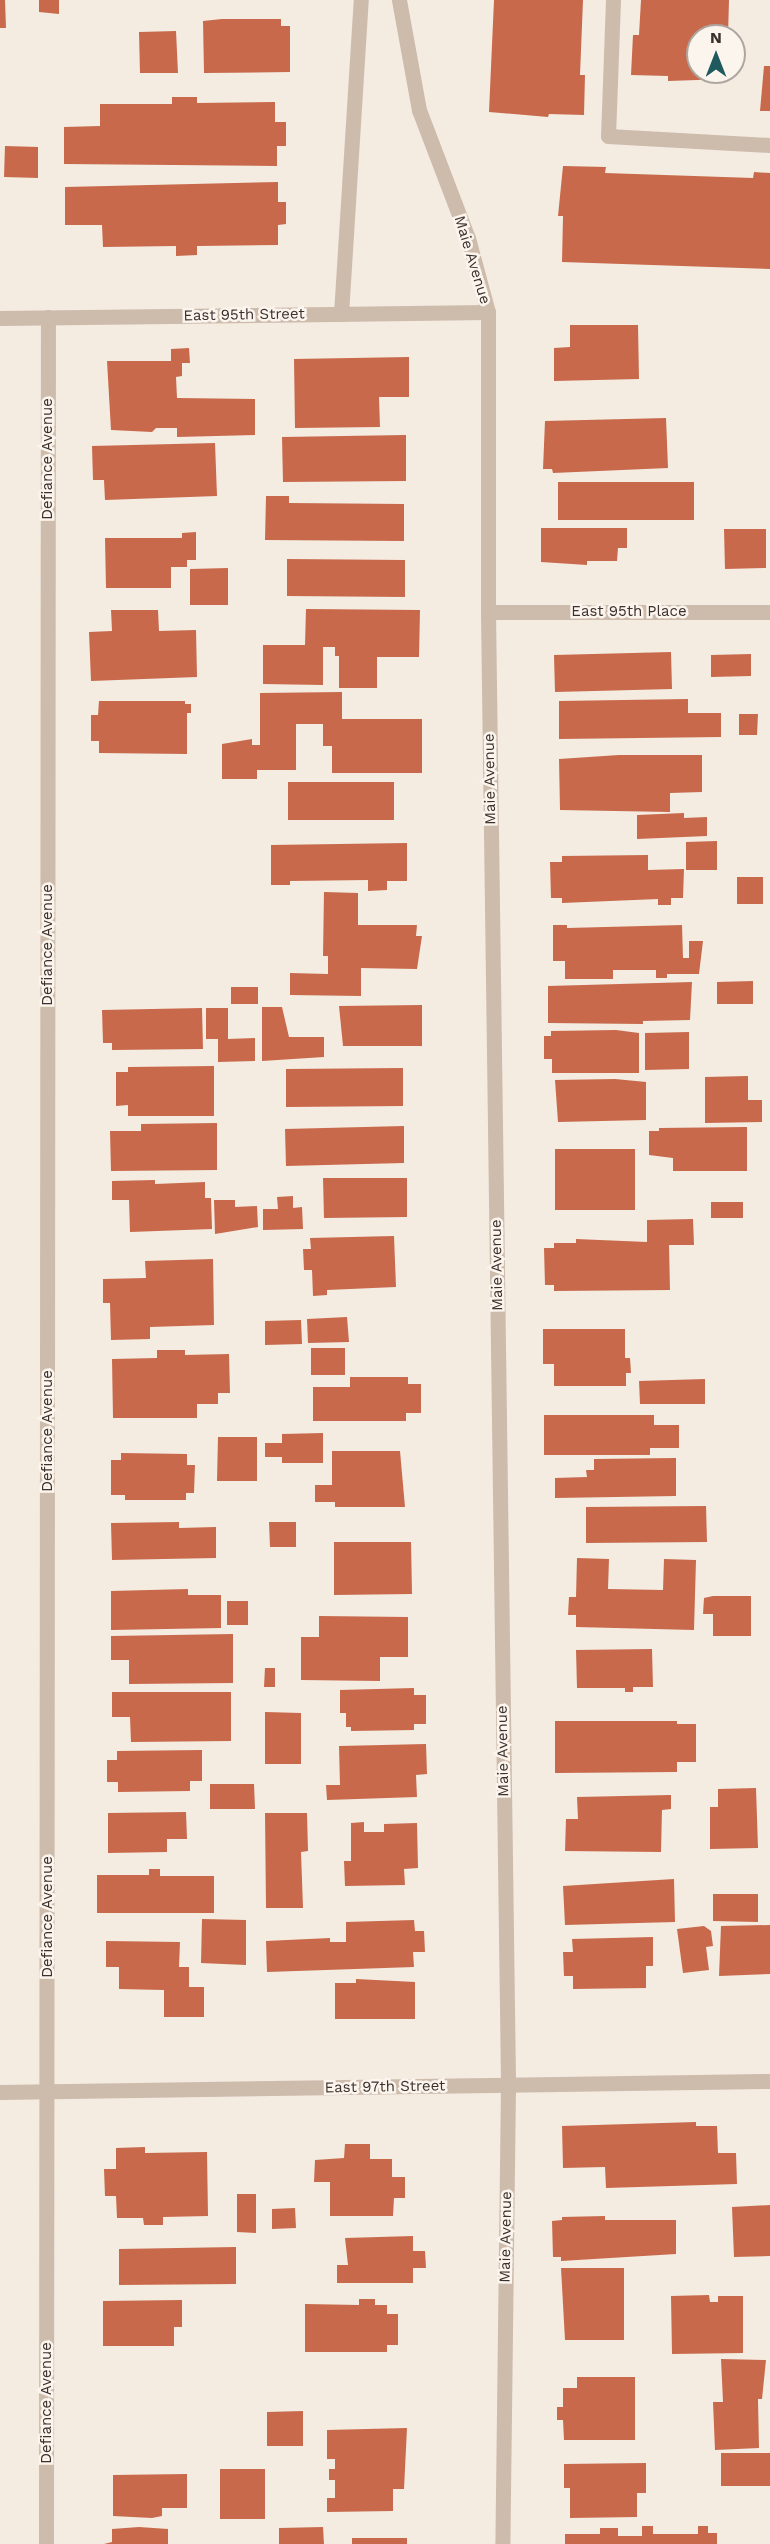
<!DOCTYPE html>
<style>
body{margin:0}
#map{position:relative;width:770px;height:2544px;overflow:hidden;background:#f4ebe1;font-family:"Work Sans",sans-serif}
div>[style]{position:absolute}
.building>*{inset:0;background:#c8694b}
.service>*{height:15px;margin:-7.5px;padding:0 7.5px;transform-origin:7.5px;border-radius:7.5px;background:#cdbbac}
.minor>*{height:15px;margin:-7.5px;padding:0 7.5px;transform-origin:7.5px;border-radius:7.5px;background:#cdbbac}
span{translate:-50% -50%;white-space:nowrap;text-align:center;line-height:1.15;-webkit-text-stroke:5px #fbf5ee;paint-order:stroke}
.street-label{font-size:15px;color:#3b302b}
.north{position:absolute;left:686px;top:24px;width:60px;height:60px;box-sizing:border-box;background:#fbf5ee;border:2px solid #aea6a0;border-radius:50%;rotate:0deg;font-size:16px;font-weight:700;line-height:24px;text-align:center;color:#3b302b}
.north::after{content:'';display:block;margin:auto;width:21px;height:27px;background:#1f5a5e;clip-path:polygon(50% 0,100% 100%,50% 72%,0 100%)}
</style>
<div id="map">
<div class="building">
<div style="clip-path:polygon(0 0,5px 0,6px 28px,0 28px)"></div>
<div style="clip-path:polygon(39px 0,59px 0,59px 14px,39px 12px)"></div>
<div style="clip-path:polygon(494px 0,583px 0,580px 75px,585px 75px,584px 115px,549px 114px,548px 117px,489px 112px)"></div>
<div style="clip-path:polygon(641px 0,729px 0,728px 36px,698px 36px,698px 72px,727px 72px,727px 79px,668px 81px,668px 76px,631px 75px,633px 35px,639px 35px)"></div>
<div style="clip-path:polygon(222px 19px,281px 19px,281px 26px,290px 26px,290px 72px,204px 73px,203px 21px)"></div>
<div style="clip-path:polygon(176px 31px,178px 73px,140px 73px,139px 32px)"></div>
<div style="clip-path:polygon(764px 66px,770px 66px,770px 111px,760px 111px)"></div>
<div style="clip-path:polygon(172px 97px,197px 97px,197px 103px,275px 102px,275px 122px,286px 122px,286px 146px,277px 146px,277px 166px,64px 164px,64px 127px,100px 126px,100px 104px,172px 104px)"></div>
<div style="clip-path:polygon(5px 146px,38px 147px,38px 178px,4px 177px)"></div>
<div style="clip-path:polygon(563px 166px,606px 167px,605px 173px,753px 178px,754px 172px,770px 173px,770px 269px,562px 262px,563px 216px,558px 216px)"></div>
<div style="clip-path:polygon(278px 182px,278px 202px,286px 202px,286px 224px,278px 225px,278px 245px,197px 246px,197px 255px,176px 256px,176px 246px,103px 247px,102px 225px,65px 225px,65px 187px)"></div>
<div style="clip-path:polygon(570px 325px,638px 325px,639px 379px,554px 381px,554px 348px,570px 347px)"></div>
<div style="clip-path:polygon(189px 348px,190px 363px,182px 363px,182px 376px,176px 377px,177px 398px,255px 399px,255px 435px,177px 437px,177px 428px,156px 428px,152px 432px,111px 430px,107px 361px,171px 361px,171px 349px)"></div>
<div style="clip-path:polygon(409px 357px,409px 397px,379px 397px,380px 427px,295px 428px,294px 359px)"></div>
<div style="clip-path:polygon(666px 418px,668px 468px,553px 473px,552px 469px,543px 469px,545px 421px)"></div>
<div style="clip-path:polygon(406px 435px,406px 481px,283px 482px,282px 437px)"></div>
<div style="clip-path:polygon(215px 443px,217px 496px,105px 500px,104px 480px,93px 480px,92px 446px)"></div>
<div style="clip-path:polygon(558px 482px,694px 482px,694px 520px,558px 520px)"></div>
<div style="clip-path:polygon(266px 496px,289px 496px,289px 503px,404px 504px,404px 541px,265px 540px)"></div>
<div style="clip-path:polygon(541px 528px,627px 528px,627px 548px,618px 548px,617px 561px,587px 561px,587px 565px,541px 562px)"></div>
<div style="clip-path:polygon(724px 529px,766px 529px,766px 568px,725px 569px)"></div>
<div style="clip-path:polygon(196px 532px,196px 560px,187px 560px,187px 567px,171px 567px,171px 588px,106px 588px,105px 538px,182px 538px,182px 533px)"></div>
<div style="clip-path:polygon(287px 559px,405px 560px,405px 597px,287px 596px)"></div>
<div style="clip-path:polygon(228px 568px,228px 605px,190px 605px,190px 569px)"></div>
<div style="clip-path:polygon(306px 609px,420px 610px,419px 657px,377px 657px,377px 688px,339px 688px,339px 656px,335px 656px,335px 647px,323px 647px,323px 685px,263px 684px,263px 645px,305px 645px)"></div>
<div style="clip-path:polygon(111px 610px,158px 610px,159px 631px,196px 630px,197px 677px,91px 681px,89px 632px,112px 631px)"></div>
<div style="clip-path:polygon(671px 652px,672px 689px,555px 692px,554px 655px)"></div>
<div style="clip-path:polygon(751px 654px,751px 676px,711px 677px,711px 655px)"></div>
<div style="clip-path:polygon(342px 692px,342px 719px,422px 719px,422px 773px,332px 773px,332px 746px,323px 746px,323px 724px,296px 724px,296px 770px,257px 770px,257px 779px,222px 779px,222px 744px,252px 739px,252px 745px,260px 745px,260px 693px)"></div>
<div style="clip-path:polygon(688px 699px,688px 713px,721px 713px,721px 737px,559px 739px,559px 701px)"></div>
<div style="clip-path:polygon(99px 701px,185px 701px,185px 704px,191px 704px,191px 713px,187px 713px,187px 754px,99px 753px,99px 741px,91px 741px,91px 715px,98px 715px)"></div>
<div style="clip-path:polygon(739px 714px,758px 714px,757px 735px,739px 735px)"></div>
<div style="clip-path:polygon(619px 755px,702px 755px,702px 792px,670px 793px,670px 812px,560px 810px,559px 759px)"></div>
<div style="clip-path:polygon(288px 782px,394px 782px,394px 820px,288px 820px)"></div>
<div style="clip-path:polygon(684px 813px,684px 818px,707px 817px,707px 836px,637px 839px,637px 815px)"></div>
<div style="clip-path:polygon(717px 841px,717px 870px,686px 870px,686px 842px)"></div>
<div style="clip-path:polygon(407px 843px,407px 881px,387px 881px,387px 890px,368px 891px,368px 880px,290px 881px,290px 885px,271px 885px,271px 845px)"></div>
<div style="clip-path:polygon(648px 855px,648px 870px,684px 869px,683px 898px,671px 898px,671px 905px,658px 905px,658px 899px,562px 903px,562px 898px,551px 898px,550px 862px,562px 862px,562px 856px)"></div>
<div style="clip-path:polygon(737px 877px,763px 877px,763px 904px,737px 904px)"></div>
<div style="clip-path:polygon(324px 892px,358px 893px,358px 925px,417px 925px,416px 936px,422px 936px,417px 969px,361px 968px,361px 996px,290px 995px,290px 973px,328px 974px,328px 956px,323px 956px)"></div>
<div style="clip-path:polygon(553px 925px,567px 925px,567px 928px,682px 925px,683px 958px,689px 958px,689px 941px,703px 941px,699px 974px,667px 974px,667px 978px,656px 978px,656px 970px,613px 970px,613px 979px,565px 979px,565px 961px,553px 961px)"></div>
<div style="clip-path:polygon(753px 981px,753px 1004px,717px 1004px,717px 982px)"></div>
<div style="clip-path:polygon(692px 982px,690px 1020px,643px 1021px,643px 1024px,548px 1023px,548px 986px)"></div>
<div style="clip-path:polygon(231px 987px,258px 987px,258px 1004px,231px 1004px)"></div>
<div style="clip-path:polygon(422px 1005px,422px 1046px,343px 1046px,339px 1006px)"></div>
<div style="clip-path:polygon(262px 1007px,282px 1007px,289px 1037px,324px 1037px,324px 1057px,262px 1061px)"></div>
<div style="clip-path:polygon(202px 1008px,203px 1049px,112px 1050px,112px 1043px,103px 1043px,102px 1010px)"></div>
<div style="clip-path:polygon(206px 1008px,228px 1008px,228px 1039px,255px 1038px,255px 1061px,218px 1062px,218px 1039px,206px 1039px)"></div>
<div style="clip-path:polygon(616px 1030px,639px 1033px,639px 1073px,552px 1073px,552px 1059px,544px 1059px,544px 1036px,551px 1036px,551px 1031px)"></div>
<div style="clip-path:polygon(689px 1032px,689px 1069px,645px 1070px,645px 1033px)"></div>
<div style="clip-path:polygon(214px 1066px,214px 1116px,128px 1116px,128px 1105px,116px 1106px,116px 1072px,128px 1072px,128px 1067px)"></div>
<div style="clip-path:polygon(403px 1068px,403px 1106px,286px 1107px,286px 1069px)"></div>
<div style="clip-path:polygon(748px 1076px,748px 1100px,762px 1100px,762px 1122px,705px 1123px,705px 1077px)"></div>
<div style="clip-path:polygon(615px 1079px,646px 1082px,646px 1120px,558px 1122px,555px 1080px)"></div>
<div style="clip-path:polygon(217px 1123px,217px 1170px,111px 1171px,110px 1131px,141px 1131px,141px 1124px)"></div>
<div style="clip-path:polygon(404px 1126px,404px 1163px,286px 1166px,285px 1129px)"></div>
<div style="clip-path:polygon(747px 1127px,747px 1171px,673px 1171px,673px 1158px,649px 1155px,649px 1131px,659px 1131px,659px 1128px)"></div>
<div style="clip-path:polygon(555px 1149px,635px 1149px,635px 1210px,555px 1210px)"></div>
<div style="clip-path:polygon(323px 1178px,407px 1178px,407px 1217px,324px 1218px)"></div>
<div style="clip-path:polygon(155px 1180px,155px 1184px,205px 1182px,205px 1198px,211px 1198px,212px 1229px,130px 1232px,129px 1200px,112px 1200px,112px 1181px)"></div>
<div style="clip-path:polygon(293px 1196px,293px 1208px,302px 1207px,303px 1229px,263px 1230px,263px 1209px,278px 1209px,277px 1197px)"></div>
<div style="clip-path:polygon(214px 1200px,235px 1200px,235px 1207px,257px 1206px,258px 1227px,215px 1234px)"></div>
<div style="clip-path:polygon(711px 1202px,743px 1202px,743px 1218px,711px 1218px)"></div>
<div style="clip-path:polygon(693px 1219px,694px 1245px,669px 1245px,670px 1290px,554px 1291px,554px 1285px,545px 1285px,544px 1248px,554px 1248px,554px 1243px,576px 1243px,576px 1239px,647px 1242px,647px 1220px)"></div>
<div style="clip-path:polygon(394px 1236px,396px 1287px,327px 1290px,327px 1295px,313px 1296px,312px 1270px,304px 1270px,303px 1249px,311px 1249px,310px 1238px)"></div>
<div style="clip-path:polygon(213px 1259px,214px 1325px,150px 1327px,150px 1339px,111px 1340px,110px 1303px,103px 1303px,103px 1279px,146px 1278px,145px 1261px)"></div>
<div style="clip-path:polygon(347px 1317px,349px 1342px,308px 1343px,307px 1319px)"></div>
<div style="clip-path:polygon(301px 1320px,302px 1344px,265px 1345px,265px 1321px)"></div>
<div style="clip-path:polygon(543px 1329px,625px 1329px,625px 1358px,630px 1358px,631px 1373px,626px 1373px,626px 1386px,554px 1386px,554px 1364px,543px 1364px)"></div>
<div style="clip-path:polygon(311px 1348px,345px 1348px,345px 1375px,311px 1375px)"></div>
<div style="clip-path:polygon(157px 1350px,185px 1350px,185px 1355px,229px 1354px,230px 1393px,218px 1393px,218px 1404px,197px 1404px,197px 1418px,113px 1418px,112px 1359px,157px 1358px)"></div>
<div style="clip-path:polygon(350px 1377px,408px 1377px,408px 1384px,421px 1384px,421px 1413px,406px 1413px,406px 1421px,313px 1421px,313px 1387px,350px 1387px)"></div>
<div style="clip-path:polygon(705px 1379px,705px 1404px,640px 1404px,639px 1381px)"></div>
<div style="clip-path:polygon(544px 1415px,654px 1415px,654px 1425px,679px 1425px,679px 1448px,650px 1448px,650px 1455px,544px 1455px)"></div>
<div style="clip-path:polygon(323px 1433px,323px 1463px,282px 1463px,282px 1457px,265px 1457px,265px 1443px,282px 1443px,282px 1434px)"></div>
<div style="clip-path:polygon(218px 1437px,257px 1437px,257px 1481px,217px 1481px)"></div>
<div style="clip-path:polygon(332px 1451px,400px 1451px,405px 1507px,335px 1507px,335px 1502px,315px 1502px,315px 1485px,332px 1485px)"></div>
<div style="clip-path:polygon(121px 1453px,187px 1454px,187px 1465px,195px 1465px,194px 1493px,186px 1493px,186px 1500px,125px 1500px,125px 1495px,111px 1495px,111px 1460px,121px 1460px)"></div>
<div style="clip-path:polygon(676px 1458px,676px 1496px,555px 1498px,555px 1478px,587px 1477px,586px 1470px,594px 1470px,594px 1459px)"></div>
<div style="clip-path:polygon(706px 1506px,707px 1542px,586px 1543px,586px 1507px)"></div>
<div style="clip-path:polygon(179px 1522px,179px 1528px,216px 1527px,216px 1558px,112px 1560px,111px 1523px)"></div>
<div style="clip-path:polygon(269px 1522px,296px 1522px,296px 1547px,270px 1547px)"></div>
<div style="clip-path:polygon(334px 1542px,411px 1542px,412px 1594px,334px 1595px)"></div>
<div style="clip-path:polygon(577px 1558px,609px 1559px,608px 1589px,663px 1590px,664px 1559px,696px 1560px,694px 1630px,576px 1627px,576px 1615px,568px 1615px,569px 1597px,576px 1597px)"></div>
<div style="clip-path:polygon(188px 1589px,188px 1595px,221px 1595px,221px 1628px,111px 1630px,111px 1591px)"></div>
<div style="clip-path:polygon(713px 1596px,751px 1596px,751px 1636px,713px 1636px,713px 1614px,703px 1614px,704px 1598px)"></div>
<div style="clip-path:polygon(227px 1601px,248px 1601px,248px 1625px,227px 1625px)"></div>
<div style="clip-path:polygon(319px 1616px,408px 1617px,408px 1657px,380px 1657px,380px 1681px,301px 1680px,301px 1637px,319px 1637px)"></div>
<div style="clip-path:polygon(233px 1634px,233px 1683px,129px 1684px,129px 1660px,111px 1660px,111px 1636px)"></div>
<div style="clip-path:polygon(652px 1649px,653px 1687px,633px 1687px,633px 1692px,625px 1692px,625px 1688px,577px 1688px,576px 1650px)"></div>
<div style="clip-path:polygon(265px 1668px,275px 1668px,275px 1687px,264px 1687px)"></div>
<div style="clip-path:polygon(414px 1688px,414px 1695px,426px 1695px,426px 1724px,414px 1724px,414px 1730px,351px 1731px,351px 1727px,346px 1727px,346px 1713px,340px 1713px,340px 1690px)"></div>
<div style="clip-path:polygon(112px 1692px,231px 1692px,231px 1741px,131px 1742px,130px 1717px,112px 1717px)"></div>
<div style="clip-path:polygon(265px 1712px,301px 1713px,301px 1764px,265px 1764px)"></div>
<div style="clip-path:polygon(555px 1721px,677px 1721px,677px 1724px,696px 1724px,696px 1762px,677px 1762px,677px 1772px,555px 1773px)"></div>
<div style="clip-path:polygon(426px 1744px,427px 1774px,416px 1775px,417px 1797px,327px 1800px,326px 1785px,340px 1785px,339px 1746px)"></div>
<div style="clip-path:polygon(202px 1750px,202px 1781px,190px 1781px,190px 1791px,118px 1792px,118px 1782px,107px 1782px,107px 1760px,117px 1760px,117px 1751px)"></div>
<div style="clip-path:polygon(210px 1784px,254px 1784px,255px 1809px,210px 1809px)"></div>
<div style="clip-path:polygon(756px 1788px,758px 1848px,710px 1849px,710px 1807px,718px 1807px,718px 1789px)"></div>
<div style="clip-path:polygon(671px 1795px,671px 1809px,662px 1810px,661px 1852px,565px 1851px,566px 1819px,578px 1819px,577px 1797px)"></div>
<div style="clip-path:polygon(186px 1812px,187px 1839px,167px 1839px,167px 1852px,108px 1853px,108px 1813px)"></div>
<div style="clip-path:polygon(265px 1813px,307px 1813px,308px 1851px,301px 1852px,303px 1908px,266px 1908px)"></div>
<div style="clip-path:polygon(364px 1822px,364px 1832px,384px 1832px,384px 1824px,417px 1823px,418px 1868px,404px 1869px,405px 1885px,345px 1886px,344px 1861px,351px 1861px,351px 1823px)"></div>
<div style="clip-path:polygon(149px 1869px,160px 1869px,160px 1876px,214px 1876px,214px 1913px,97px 1913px,97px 1875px,149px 1875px)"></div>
<div style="clip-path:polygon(674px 1879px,675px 1922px,565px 1925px,563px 1886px)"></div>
<div style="clip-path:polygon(713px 1894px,758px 1894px,758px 1922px,713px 1921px)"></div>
<div style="clip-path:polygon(202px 1919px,246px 1920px,246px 1965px,201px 1963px)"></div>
<div style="clip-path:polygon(414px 1920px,415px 1931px,424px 1931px,425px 1952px,413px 1952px,414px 1967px,267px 1972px,266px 1941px,330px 1938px,330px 1942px,346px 1942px,346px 1922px)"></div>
<div style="clip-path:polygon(770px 1925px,770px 1974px,719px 1976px,721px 1926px)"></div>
<div style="clip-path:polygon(704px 1926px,711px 1931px,713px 1946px,706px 1947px,709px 1970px,683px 1973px,677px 1929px)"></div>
<div style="clip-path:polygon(653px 1937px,653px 1966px,646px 1966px,646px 1988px,573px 1989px,573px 1976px,564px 1976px,563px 1952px,573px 1952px,572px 1939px)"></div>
<div style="clip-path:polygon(106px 1941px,180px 1942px,179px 1967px,189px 1967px,189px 1987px,204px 1987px,204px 2017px,164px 2017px,164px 1990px,119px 1989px,119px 1967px,106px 1967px)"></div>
<div style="clip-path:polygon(356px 1979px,415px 1982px,415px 2019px,335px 2019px,335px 1983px,356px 1983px)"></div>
<div style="clip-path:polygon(696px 2122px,696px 2126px,717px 2126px,718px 2153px,736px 2153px,737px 2184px,606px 2188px,605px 2167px,563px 2168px,562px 2126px)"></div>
<div style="clip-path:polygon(345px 2144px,370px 2144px,370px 2159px,392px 2159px,392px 2177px,405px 2177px,405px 2198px,394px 2198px,393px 2216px,330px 2216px,330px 2182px,314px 2182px,315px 2160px,344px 2158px)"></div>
<div style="clip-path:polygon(145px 2147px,145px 2153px,207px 2152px,208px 2216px,163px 2217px,163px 2225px,144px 2225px,143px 2218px,117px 2218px,116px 2196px,105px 2196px,104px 2169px,116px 2169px,116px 2148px)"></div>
<div style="clip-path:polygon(237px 2194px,256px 2194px,256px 2233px,237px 2232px)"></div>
<div style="clip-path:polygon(770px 2205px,770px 2256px,734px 2257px,732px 2207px)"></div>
<div style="clip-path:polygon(295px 2208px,296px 2228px,272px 2229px,272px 2209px)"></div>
<div style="clip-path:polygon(605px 2216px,605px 2220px,676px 2220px,676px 2254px,561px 2261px,561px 2257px,553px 2257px,552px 2221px,562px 2220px,562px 2217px)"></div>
<div style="clip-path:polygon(413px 2236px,413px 2251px,425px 2251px,426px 2268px,413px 2268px,413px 2283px,337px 2283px,337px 2265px,348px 2265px,345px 2238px)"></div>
<div style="clip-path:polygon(236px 2247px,236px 2284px,119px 2285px,119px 2249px)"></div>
<div style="clip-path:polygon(561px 2268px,624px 2268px,624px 2340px,565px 2340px)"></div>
<div style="clip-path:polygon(709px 2295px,710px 2302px,718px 2302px,718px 2296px,743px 2296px,743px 2353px,672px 2354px,671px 2296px)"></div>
<div style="clip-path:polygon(359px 2299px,375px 2299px,375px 2305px,387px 2305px,387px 2314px,398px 2314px,398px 2345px,387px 2345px,387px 2352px,305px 2352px,305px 2304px,359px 2305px)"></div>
<div style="clip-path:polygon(182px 2300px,182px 2327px,174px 2327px,174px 2346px,103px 2346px,103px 2301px)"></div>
<div style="clip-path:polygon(721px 2359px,766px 2360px,762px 2399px,758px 2399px,759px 2448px,715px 2450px,713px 2402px,723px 2402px)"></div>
<div style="clip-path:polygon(577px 2377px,635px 2377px,635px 2440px,564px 2440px,563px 2420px,557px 2420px,557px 2407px,563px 2407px,563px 2388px,577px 2388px)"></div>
<div style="clip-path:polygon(303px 2411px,303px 2446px,267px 2446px,267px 2412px)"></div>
<div style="clip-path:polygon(407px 2428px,404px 2489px,393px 2489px,393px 2511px,327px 2512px,327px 2498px,335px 2498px,335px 2480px,329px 2480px,329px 2469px,335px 2469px,335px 2459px,327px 2459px,327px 2430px)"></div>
<div style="clip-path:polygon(721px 2453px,770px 2453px,770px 2486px,721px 2486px)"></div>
<div style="clip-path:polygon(646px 2463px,646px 2493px,637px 2493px,637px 2517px,570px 2518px,570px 2488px,564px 2488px,564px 2464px)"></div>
<div style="clip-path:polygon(220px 2469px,265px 2469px,265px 2519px,220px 2519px)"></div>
<div style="clip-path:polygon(187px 2474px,187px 2508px,162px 2508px,162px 2516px,152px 2518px,113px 2516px,113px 2475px)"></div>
<div style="clip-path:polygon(642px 2526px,653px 2526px,653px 2534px,698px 2534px,698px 2526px,708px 2526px,708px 2533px,717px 2533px,717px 2544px,565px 2544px,565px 2534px,600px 2534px,600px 2528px,618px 2528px,618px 2536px,642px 2536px)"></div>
<div style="clip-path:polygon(139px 2527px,168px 2529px,168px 2544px,104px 2544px,112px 2542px,112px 2529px)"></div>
<div style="clip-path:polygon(323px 2527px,324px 2544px,279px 2544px,279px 2528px)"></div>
<div style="clip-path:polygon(352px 2538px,407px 2538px,407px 2544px,352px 2544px)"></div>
</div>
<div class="service">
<div style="left:613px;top:0;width:136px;rotate:92.1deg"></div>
<div style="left:608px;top:136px;width:162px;rotate:3.2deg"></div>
</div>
<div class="minor">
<div style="left:399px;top:0;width:112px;rotate:79.7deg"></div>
<div style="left:419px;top:110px;width:137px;rotate:69.1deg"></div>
<div style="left:468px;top:238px;width:77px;rotate:74.9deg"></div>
<div style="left:488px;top:312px;width:300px;rotate:90deg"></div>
<div style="left:488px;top:612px;width:1473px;rotate:89.22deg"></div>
<div style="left:508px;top:2085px;width:459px;rotate:90.7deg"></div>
<div style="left:341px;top:314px;width:315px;rotate:-86.4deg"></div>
<div style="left:0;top:318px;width:488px;rotate:-0.7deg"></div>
<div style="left:488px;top:612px;width:282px"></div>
<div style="left:0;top:2092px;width:770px;rotate:-0.82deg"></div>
<div style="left:46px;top:2544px;width:2227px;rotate:-89.95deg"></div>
</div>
<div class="street-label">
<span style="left:472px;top:260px;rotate:73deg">Maie Avenue</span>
<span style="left:244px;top:315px;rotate:-1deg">East 95th Street</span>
<span style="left:48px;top:459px;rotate:-90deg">Defiance Avenue</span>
<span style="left:629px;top:612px">East 95th Place</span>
<span style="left:490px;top:779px;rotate:-91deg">Maie Avenue</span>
<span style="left:48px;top:945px;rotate:-90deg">Defiance Avenue</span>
<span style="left:497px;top:1265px;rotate:-91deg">Maie Avenue</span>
<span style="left:48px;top:1431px;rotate:-90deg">Defiance Avenue</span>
<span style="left:503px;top:1751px;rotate:-91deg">Maie Avenue</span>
<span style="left:48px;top:1917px;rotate:-90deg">Defiance Avenue</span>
<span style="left:385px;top:2087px;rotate:-1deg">East 97th Street</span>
<span style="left:506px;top:2237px;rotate:-89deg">Maie Avenue</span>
<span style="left:47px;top:2403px;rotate:-90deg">Defiance Avenue</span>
</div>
<div class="north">N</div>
</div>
